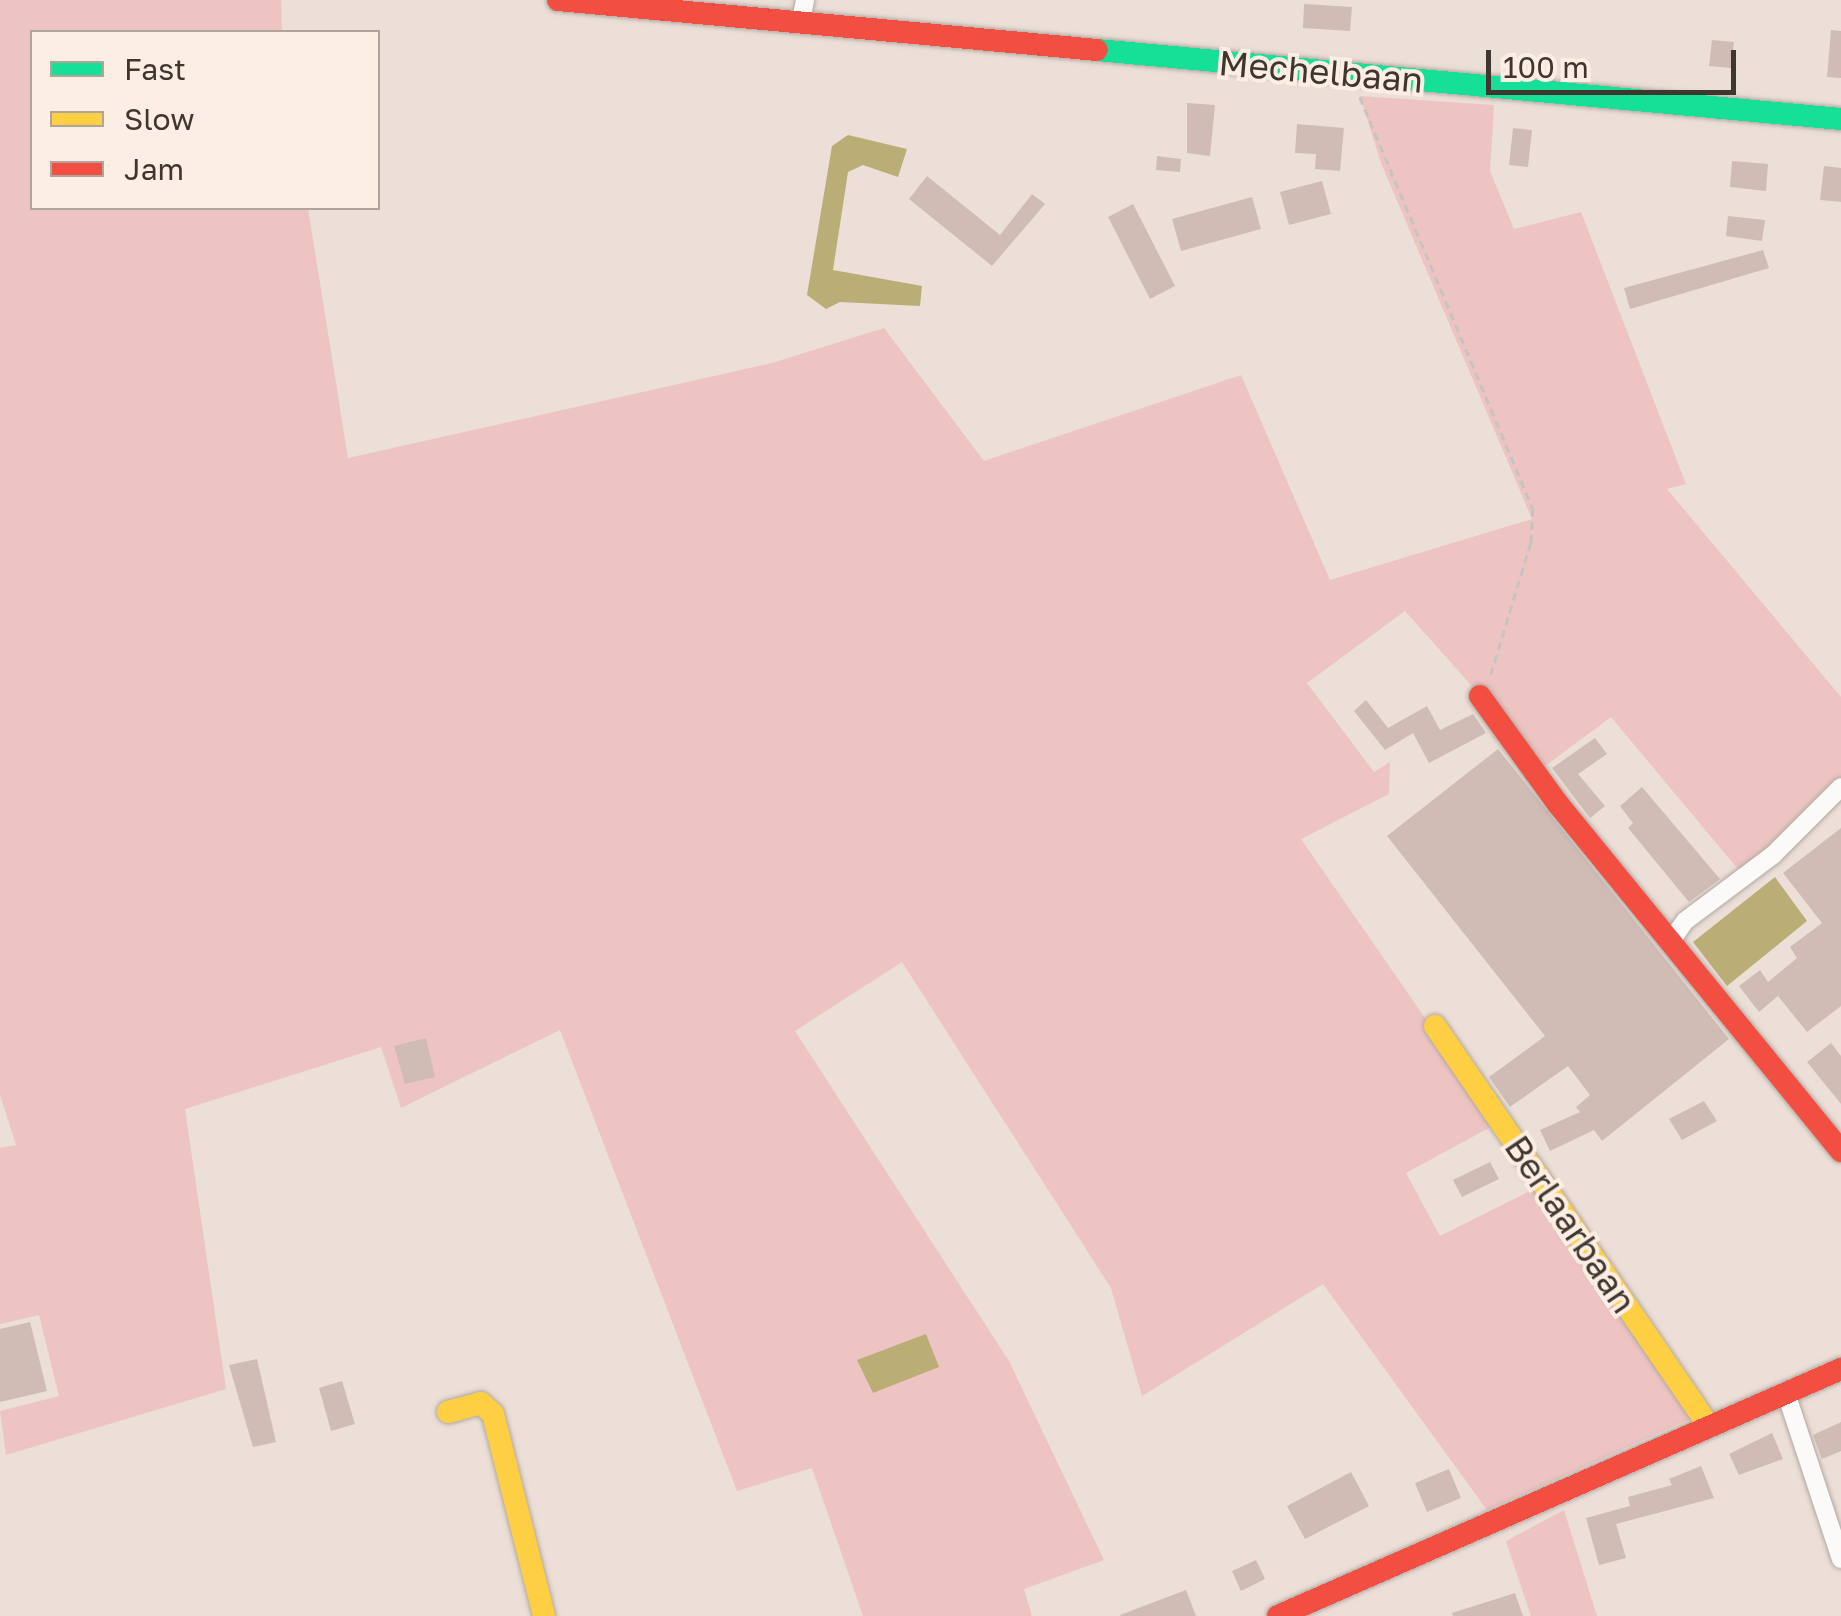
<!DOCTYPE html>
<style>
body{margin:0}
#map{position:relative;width:1841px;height:1616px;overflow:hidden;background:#ecdfd7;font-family:"Golos Text",sans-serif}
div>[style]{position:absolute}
.green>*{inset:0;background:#edc4c1}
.water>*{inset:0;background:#baad76}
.building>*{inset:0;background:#d0bcb4}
.path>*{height:2.5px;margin-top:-1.25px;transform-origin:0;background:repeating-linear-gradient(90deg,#c7c3c0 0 8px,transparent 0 13px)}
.roads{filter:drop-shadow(0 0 2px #b2a9a2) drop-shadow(0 0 2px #b2a9a2)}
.street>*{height:18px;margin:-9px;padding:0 9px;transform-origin:9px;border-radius:9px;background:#fcfaf9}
.fast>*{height:22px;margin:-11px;padding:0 11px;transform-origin:11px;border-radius:11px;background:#16e098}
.slow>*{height:22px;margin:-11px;padding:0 11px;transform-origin:11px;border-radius:11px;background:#ffcf43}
.jam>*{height:22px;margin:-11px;padding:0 11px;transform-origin:11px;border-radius:11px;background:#f24e42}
span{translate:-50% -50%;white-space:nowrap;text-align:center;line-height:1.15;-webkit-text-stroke:8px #fceee3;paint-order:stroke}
.street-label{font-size:35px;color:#3f3630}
.legend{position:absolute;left:30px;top:30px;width:350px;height:180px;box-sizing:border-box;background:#fceee3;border:2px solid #b0a49b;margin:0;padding:12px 18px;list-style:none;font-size:30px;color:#3f3630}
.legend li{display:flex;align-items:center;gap:20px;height:50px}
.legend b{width:50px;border:2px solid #b0a49b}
.scale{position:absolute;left:1486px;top:50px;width:250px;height:45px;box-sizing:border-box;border:5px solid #3f3630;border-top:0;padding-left:12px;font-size:30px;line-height:35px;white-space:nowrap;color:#3f3630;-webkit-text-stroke:8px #fceee3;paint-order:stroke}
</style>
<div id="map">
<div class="green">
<div style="clip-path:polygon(0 0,281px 0,282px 32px,32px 32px,32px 208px,308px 208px,348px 458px,772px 363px,884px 328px,984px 461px,1241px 375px,1330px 580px,1532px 519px,1381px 163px,1360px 96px,1494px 105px,1490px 171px,1514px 229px,1581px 212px,1686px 484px,1667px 489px,1841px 697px,1841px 780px,1742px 874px,1611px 717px,1544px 767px,1405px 611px,1307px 683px,1374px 772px,1390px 762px,1389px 794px,1301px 839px,1498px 1123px,1406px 1173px,1440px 1236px,1542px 1185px,1699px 1415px,1487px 1510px,1323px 1284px,1142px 1396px,1111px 1288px,902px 962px,795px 1031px,1009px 1361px,1104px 1560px,1024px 1589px,1032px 1616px,863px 1616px,812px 1468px,737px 1491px,560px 1030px,401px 1108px,381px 1047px,185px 1109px,226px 1389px,6px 1455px,0 1411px,59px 1396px,39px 1315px,0 1324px,0 1148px,16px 1145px,0 1095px)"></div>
<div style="clip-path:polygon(1564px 1510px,1597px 1616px,1531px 1616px,1506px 1541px)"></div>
</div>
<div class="water">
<div style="clip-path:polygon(848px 135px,907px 149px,898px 177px,863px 165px,848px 172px,833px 270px,922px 286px,920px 306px,840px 302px,826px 309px,807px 295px,832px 146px)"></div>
<div style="clip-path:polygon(1775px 877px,1807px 921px,1727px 986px,1693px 942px)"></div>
<div style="clip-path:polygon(926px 1334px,939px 1367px,873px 1393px,857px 1360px)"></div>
</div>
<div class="building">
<div style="clip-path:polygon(1304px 4px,1352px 7px,1350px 31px,1303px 28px)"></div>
<div style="clip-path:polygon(1831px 30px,1841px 31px,1841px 78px,1827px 77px)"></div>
<div style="clip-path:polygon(1712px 40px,1734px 42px,1731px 68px,1709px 66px)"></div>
<div style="clip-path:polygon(1187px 103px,1215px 105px,1210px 156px,1187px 153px)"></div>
<div style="clip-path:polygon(1297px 124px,1344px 128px,1340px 171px,1315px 169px,1316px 154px,1295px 153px)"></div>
<div style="clip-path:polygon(1513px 128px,1532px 130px,1528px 167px,1509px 165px)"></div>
<div style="clip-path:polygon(1157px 156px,1181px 159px,1180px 172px,1156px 170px)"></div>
<div style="clip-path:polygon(1732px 161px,1768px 164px,1766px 191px,1730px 187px)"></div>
<div style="clip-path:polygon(1824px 166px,1841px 168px,1841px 202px,1820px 200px)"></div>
<div style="clip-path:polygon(927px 176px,1000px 235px,1032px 194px,1045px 204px,992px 266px,909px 199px)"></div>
<div style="clip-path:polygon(1322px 181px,1331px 214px,1289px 225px,1280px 192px)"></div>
<div style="clip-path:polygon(1252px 197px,1261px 229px,1181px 251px,1172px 219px)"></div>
<div style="clip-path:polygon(1133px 204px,1175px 286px,1150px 299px,1108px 217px)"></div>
<div style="clip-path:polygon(1728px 216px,1765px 220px,1762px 241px,1726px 236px)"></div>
<div style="clip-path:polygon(1763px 250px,1769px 268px,1630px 309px,1624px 288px)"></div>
<div style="clip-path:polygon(1366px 700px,1388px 728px,1427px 706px,1440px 730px,1473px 714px,1486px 733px,1429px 763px,1413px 733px,1385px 750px,1354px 711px)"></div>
<div style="clip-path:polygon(1595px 738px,1607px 754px,1578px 774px,1605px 806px,1590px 818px,1552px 768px)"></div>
<div style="clip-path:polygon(1498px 749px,1729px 1039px,1602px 1141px,1594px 1130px,1550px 1151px,1540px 1130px,1580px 1112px,1576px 1107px,1590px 1095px,1568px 1066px,1510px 1107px,1489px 1077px,1545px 1036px,1387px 836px)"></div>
<div style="clip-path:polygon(1642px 787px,1720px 879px,1689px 902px,1628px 828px,1633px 823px,1620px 806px)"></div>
<div style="clip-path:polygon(1841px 828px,1841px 1006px,1807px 1032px,1778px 996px,1759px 1012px,1739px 986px,1760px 970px,1768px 982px,1797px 958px,1790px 947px,1822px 923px,1783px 873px)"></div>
<div style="clip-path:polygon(426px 1038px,435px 1077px,405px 1084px,394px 1046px)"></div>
<div style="clip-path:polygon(1831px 1043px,1841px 1056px,1841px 1104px,1807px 1062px)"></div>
<div style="clip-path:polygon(1704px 1101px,1717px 1121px,1682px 1140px,1669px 1119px)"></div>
<div style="clip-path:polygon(1490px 1162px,1499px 1179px,1462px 1197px,1453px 1180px)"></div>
<div style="clip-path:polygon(30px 1322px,47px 1391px,0 1402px,0 1329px)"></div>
<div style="clip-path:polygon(257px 1359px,276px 1442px,253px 1447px,229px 1365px)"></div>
<div style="clip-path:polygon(342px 1381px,355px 1424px,331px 1431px,319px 1388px)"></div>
<div style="clip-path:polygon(1841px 1422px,1841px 1451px,1822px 1459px,1813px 1435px)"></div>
<div style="clip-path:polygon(1772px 1433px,1783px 1459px,1739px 1475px,1729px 1454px)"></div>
<div style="clip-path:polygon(1701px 1466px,1714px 1498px,1616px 1524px,1626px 1558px,1599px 1565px,1586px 1518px,1630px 1506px,1628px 1497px,1672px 1485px,1669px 1479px)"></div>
<div style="clip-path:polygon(1449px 1469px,1461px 1498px,1427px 1512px,1415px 1483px)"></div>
<div style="clip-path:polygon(1351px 1472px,1369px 1506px,1305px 1539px,1287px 1506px)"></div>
<div style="clip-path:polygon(1256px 1560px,1265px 1579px,1241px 1591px,1232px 1571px)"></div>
<div style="clip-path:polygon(1186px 1590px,1196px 1616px,1121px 1616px,1120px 1615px)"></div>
<div style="clip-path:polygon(1515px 1593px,1523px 1616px,1453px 1616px,1452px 1613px)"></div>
</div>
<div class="path">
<div style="left:1360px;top:97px;width:447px;rotate:67.2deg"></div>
<div style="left:1533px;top:509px;width:34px;rotate:93deg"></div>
<div style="left:1531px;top:543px;width:141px;rotate:106.9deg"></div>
</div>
<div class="roads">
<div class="street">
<div style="left:801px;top:21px;width:21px;rotate:-79deg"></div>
<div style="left:1671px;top:941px;width:24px;rotate:-55deg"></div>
<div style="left:1685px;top:921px;width:110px;rotate:-36.9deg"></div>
<div style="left:1773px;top:855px;width:96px;rotate:-45deg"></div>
<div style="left:1786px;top:1393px;width:175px;rotate:71.7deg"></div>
</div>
<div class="fast">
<div style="left:1097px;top:50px;width:747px;rotate:5.3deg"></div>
</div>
<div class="slow">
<div style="left:1435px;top:1026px;width:481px;rotate:55.6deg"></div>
<div style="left:448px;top:1412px;width:34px;rotate:-15deg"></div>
<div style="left:481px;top:1403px;width:16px;rotate:43deg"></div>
<div style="left:493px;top:1414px;width:208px;rotate:75.8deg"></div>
</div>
<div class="jam">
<div style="left:558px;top:0;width:541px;rotate:5.3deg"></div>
<div style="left:1480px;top:696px;width:133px;rotate:54.2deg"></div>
<div style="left:1558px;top:804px;width:448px;rotate:50.8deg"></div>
<div style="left:1278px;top:1616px;width:615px;rotate:-23.69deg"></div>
</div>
</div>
<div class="street-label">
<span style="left:1321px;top:71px;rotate:5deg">Mechelbaan</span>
<span style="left:1571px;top:1224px;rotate:56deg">Berlaarbaan</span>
</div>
<ul class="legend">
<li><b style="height:12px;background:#16e098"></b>Fast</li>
<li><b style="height:12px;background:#ffcf43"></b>Slow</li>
<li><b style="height:12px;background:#f24e42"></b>Jam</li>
</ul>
<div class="scale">100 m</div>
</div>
